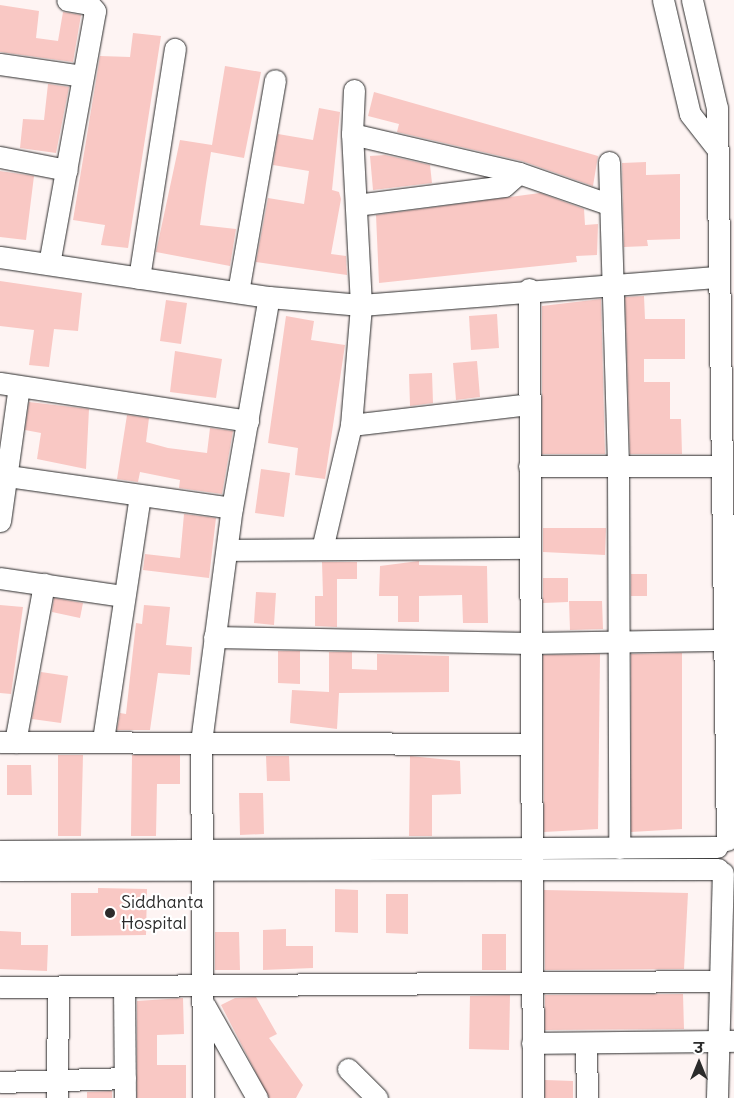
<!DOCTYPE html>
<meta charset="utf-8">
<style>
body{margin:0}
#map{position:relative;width:734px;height:1098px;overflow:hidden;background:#fef4f3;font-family:Delius,"Playpen Sans Deva",sans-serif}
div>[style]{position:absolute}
.building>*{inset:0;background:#f9c8c4}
.roads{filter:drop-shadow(0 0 1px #2b2b2b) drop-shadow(0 0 1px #2b2b2b)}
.minor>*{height:21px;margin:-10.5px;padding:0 10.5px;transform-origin:10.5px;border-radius:10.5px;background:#fff}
.dots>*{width:14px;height:14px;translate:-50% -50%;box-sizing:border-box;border:2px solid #fff;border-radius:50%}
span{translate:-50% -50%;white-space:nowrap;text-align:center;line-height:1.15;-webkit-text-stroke:4.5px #fff;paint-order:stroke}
.poi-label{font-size:18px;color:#2b2b2b}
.left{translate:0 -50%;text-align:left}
.north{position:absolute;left:674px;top:1038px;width:50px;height:50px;-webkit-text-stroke:4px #fff;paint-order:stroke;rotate:0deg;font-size:14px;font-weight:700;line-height:20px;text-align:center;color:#2b2b2b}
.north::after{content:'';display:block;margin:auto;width:18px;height:22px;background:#2b2b2b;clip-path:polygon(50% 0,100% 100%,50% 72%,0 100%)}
</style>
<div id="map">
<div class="building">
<div style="clip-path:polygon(0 5px,39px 11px,36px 38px,58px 41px,63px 12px,81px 15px,73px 62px,0 52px)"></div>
<div style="clip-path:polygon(133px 33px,161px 36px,128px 248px,101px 245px,105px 225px,73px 220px,100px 56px,130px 57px)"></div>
<div style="clip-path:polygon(225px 66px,261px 72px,244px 158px,211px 152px,206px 183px,200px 225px,236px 229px,230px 266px,156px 252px,180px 140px,212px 145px)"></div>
<div style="clip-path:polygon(48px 84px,69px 87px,56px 153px,20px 148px,23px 119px,44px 120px)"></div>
<div style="clip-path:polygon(374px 92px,598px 156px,593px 186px,522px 161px,397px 132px,399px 124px,368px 116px)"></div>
<div style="clip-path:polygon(319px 108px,340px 112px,332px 190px,339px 192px,341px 199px,331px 254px,346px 256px,347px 275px,256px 262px,268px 198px,304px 204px,309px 171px,273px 165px,278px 134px,313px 140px)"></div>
<div style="clip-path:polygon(385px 155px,430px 165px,432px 183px,373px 190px,370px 156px)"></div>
<div style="clip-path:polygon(646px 162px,646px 175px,680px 174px,680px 239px,647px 240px,648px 246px,624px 247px,622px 163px)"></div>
<div style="clip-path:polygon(0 171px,34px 176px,26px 240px,0 237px)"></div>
<div style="clip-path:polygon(540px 193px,584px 209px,585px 225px,598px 224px,597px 255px,576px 256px,577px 262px,379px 283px,376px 215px)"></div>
<div style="clip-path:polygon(0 281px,82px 293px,78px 331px,54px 329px,49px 367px,29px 365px,34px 330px,0 326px)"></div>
<div style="clip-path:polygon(644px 296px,645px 319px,685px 319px,685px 359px,644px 359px,644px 382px,670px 382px,670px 419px,681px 419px,682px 454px,630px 454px,625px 297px)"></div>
<div style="clip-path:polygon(601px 299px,605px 454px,542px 454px,542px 306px)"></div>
<div style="clip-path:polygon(166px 300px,187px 303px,181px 344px,160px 341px)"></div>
<div style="clip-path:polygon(497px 314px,499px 348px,471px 350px,469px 316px)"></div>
<div style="clip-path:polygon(286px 316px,314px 321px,311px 340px,345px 345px,325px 479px,295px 475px,298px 448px,268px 443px)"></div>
<div style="clip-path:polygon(175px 351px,222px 359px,216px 398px,170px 392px)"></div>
<div style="clip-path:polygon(477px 361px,480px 397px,456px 400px,453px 363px)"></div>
<div style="clip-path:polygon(432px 373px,433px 403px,410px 406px,409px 374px)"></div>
<div style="clip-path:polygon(29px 402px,89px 409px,86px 469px,37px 459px,41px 433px,25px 430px)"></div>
<div style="clip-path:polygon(127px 415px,149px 418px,146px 442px,168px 448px,207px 453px,210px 428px,233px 431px,222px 494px,179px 488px,180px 480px,140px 472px,138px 482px,117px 479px)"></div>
<div style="clip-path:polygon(261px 469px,290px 473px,284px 517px,255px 513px)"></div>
<div style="clip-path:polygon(184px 514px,216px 518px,209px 578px,143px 570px,145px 554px,180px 558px)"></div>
<div style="clip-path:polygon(543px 528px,606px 528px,605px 555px,543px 552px)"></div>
<div style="clip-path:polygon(419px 561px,419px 565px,487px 566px,488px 623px,463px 623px,462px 595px,419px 596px,419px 622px,398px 622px,398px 596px,379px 596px,380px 566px)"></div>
<div style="clip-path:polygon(322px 562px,357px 562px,357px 579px,337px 579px,337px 627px,315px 626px,315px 596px,323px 596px)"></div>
<div style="clip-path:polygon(631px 574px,647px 574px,647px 596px,631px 596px)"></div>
<div style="clip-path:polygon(543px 578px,568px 578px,568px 602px,543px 603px)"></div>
<div style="clip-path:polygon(256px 592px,276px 593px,274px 625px,254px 623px)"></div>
<div style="clip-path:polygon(54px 598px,83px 603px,80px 618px,52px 612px)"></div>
<div style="clip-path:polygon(569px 601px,602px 601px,603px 629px,570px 630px)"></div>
<div style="clip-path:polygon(0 605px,23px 607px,11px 694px,0 693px)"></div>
<div style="clip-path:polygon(144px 605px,170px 607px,166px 645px,192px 647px,190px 675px,158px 673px,150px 730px,117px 730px,120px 713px,126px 714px,136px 623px,142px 624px)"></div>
<div style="clip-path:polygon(278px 651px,300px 651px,300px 684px,278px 683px)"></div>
<div style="clip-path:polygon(329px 652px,352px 652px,352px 669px,377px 670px,377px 654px,449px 656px,449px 692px,339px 693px,337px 729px,290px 723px,292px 690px,329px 692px)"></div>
<div style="clip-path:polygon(682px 653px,682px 829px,631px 832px,631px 654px)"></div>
<div style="clip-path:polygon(600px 654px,598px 829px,544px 832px,543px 655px)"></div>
<div style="clip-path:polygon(41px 672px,68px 676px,61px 723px,32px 719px)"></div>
<div style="clip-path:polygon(58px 755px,83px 755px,81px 836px,58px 836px)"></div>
<div style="clip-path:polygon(132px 755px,180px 755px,180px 784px,157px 784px,156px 836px,131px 836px)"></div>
<div style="clip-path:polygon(266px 756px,289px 756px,290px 781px,267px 781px)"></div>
<div style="clip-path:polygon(410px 756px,460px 761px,461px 794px,432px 795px,432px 836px,409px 836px)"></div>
<div style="clip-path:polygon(7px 765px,31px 765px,32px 795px,7px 795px)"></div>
<div style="clip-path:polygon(239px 793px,263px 793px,264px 834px,240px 835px)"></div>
<div style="clip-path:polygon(98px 888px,147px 889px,146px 935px,71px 936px,71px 893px,98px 893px)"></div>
<div style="clip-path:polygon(335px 889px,358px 890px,358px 933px,335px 932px)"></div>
<div style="clip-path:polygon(544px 890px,688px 893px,684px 969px,545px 970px)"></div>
<div style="clip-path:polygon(386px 894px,408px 894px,408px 934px,386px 933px)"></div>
<div style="clip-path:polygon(286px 929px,286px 946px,313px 946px,313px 968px,263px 970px,263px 930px)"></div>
<div style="clip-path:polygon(0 931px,21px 932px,21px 945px,48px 945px,47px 971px,0 969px)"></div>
<div style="clip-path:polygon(215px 932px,239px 932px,240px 970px,215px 970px)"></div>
<div style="clip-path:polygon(482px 934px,506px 934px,506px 970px,482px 970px)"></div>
<div style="clip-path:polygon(683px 994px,684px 1029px,545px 1030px,545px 995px)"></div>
<div style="clip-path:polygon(510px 995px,509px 1050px,469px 1049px,470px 996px)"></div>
<div style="clip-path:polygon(256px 997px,277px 1034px,269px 1038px,303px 1085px,296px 1098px,269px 1098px,221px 1005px,235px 998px)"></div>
<div style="clip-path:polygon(183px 998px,184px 1034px,157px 1035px,157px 1065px,186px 1065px,186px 1098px,137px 1098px,137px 1001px)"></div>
<div style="clip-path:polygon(545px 1080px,573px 1081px,573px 1098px,545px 1098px)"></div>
<div style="clip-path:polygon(112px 1091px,112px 1098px,87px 1098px,87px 1092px)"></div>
</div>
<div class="roads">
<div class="minor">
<div style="left:663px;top:0;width:117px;rotate:76.7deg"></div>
<div style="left:690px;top:114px;width:41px;rotate:52deg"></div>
<div style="left:692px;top:0;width:111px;rotate:77deg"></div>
<div style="left:717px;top:108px;width:732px;rotate:89.22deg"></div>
<div style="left:0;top:64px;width:83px;rotate:8.3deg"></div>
<div style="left:352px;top:134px;width:171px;rotate:13.1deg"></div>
<div style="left:519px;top:173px;width:94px;rotate:19.2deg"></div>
<div style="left:0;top:157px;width:68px;rotate:11deg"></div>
<div style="left:609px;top:162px;width:306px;rotate:88.3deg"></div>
<div style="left:618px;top:468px;width:380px;rotate:89.8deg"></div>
<div style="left:356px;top:205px;width:149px;rotate:-7.3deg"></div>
<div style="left:504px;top:186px;width:20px;rotate:-41deg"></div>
<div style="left:0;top:257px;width:272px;rotate:8.5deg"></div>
<div style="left:269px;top:297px;width:92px;rotate:5deg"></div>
<div style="left:361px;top:305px;width:359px;rotate:-4.5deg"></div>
<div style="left:49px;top:264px;width:257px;rotate:-79.7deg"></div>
<div style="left:95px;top:11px;width:9px;rotate:-131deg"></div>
<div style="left:89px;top:4px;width:22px;rotate:-170deg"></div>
<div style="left:139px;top:278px;width:232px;rotate:-81.1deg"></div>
<div style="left:529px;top:289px;width:809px;rotate:89.72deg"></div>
<div style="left:238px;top:292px;width:215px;rotate:-80.1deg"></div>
<div style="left:0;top:383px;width:251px;rotate:8.7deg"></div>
<div style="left:351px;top:425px;width:179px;rotate:-6.7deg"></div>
<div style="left:529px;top:466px;width:191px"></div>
<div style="left:8px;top:476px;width:226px;rotate:8.1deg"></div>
<div style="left:0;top:521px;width:136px;rotate:-82deg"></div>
<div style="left:322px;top:549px;width:127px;rotate:-76.8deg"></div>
<div style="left:351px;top:425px;width:120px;rotate:-85.2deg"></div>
<div style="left:361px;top:305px;width:171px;rotate:-93deg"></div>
<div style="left:352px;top:134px;width:44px;rotate:-87.4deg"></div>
<div style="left:227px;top:550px;width:303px;rotate:-0.4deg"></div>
<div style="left:0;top:578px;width:125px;rotate:8.3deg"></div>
<div style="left:214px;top:637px;width:316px;rotate:1.1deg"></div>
<div style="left:530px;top:643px;width:194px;rotate:-0.9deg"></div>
<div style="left:103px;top:740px;width:247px;rotate:-81.4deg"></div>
<div style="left:0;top:742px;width:530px;rotate:0.22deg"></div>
<div style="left:15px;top:742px;width:161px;rotate:-79.6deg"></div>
<div style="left:0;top:851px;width:717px;rotate:-0.32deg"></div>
<div style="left:0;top:870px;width:718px;rotate:-0.08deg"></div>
<div style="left:124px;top:986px;width:112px;rotate:89.5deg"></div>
<div style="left:0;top:987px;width:720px;rotate:-0.48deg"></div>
<div style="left:205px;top:1006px;width:106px;rotate:60.5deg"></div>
<div style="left:532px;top:1043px;width:202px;rotate:-0.6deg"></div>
<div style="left:586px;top:1043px;width:55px;rotate:89deg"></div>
<div style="left:348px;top:1069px;width:41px;rotate:45deg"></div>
<div style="left:0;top:1082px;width:125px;rotate:-1.8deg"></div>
<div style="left:57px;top:1098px;width:111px;rotate:-89.5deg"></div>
<div style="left:203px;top:1098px;width:356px;rotate:-90.3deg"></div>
<div style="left:201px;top:742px;width:236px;rotate:-82.5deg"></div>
<div style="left:232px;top:508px;width:214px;rotate:-80.1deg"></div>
<div style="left:717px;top:1098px;width:225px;rotate:-88.5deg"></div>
</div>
</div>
<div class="dots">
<div style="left:110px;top:913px;background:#2b2b2b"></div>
</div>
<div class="poi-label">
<span class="left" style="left:121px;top:913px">Siddhanta<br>Hospital</span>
</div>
<div class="north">उ</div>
</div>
